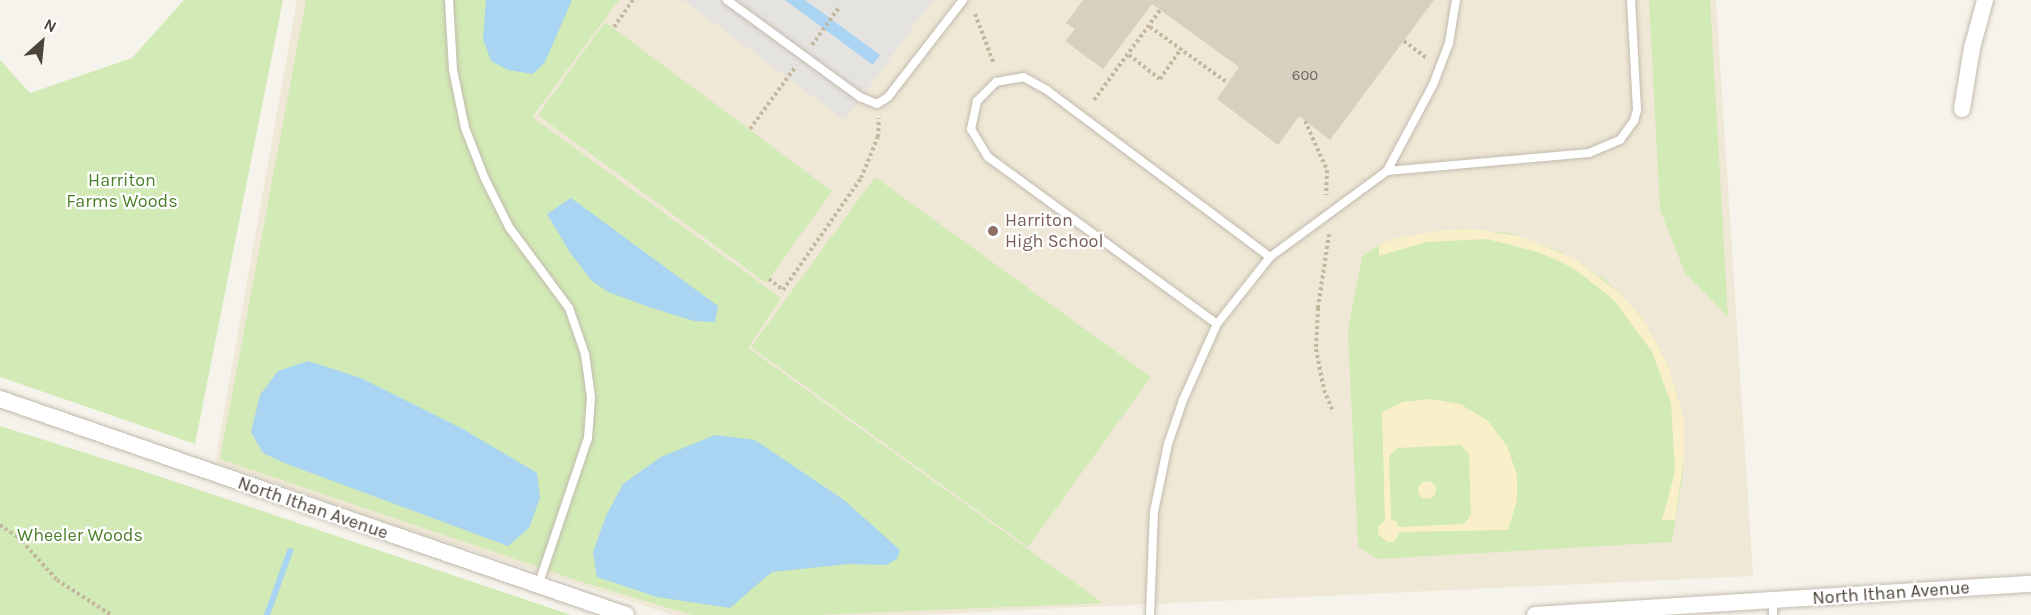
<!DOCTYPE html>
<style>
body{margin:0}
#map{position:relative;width:2031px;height:615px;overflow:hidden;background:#f6f3ec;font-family:Karla,sans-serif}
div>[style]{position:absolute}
.education>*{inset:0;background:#efe8d6}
.green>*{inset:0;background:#d2eab5}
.sand>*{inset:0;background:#f9efc9}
.round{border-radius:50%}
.parking>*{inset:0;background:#e5e3e0}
.water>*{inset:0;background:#a9d4f2}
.stream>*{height:6px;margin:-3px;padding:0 3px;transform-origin:3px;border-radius:3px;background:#a9d4f2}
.building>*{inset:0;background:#d8cfc1}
.path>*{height:4px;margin-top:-2px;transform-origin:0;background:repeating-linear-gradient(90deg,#c4b79f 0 3px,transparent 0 6px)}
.roads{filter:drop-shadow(0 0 2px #c2bbae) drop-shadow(0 0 2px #c2bbae)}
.service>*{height:8px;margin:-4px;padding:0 4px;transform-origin:4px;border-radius:4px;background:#fff}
.minor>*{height:16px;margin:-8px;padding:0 8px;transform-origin:8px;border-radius:8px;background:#fff}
.dots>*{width:16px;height:16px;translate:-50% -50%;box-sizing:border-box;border:3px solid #fff;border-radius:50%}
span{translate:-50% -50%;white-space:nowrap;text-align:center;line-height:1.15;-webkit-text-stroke:4.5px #fff;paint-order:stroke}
.number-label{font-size:15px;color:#6e675b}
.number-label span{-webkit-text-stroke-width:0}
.park-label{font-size:18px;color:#4a7f2a}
.education-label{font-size:18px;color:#785e54}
.left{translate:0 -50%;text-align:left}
.street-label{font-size:18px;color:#4b4439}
.north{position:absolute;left:12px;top:12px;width:60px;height:60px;-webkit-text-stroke:4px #fff;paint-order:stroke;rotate:27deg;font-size:16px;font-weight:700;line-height:24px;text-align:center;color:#4b4439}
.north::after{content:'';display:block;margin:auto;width:21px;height:27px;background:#4b4439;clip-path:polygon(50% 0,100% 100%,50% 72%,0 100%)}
</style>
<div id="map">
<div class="education">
<div style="clip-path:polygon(297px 0,1716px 0,1753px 576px,916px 615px,673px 615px,393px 525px,215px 462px)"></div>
</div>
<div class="green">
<div style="clip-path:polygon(184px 0,283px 0,195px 444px,0 377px,0 60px,30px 93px,132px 58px)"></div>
<div style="clip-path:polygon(306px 0,619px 0,532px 117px,781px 298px,748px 348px,1103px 603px,815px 615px,692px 615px,582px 582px,220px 459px)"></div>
<div style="clip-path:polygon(1649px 0,1710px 0,1728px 317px,1685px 273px,1660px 209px)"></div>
<div style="clip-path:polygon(605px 22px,832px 191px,766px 283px,538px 115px)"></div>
<div style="clip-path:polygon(875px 177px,1151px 377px,1028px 547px,751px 347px)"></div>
<div style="clip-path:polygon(1460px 229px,1510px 233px,1561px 252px,1604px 279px,1622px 295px,1645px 322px,1668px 366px,1684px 418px,1683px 472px,1672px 542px,1377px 559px,1358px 546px,1348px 331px,1362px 257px,1379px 245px,1394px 239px)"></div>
<div style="clip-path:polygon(0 426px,146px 472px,571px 615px,0 615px)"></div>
</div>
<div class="sand">
<div style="clip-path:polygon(1475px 229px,1523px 237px,1575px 259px,1622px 295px,1645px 322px,1668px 366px,1684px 418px,1684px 457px,1675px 520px,1662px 520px,1675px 472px,1671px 403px,1652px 352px,1614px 300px,1576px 270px,1557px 260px,1538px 252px,1487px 239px,1426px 242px,1379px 256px,1379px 245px,1394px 239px,1443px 230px)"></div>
<div style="clip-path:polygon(evenodd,1431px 399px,1460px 404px,1487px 420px,1507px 446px,1517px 475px,1517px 500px,1508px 530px,1400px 532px,1394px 542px,1387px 542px,1378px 534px,1378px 527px,1385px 520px,1382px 412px,1403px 402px,1431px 399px,1461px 445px,1469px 454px,1471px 515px,1464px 524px,1399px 527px,1396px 521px,1391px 520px,1389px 456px,1398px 448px,1461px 445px)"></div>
<div class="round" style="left:1418px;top:481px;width:18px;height:18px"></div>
</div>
<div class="parking">
<div style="clip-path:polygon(683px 0,933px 0,845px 120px)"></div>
</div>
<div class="water">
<div style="clip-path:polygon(486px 0,572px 0,545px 62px,533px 74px,508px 70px,491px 61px,483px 39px)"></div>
<div style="clip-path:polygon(785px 0,805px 0,880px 55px,873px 65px)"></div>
<div style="clip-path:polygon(571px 198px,718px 306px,715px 322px,694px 321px,649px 307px,608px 292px,592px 281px,571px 254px,547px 214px)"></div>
<div style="clip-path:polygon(308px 361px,361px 378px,463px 429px,537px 473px,540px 498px,529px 528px,508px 546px,287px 464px,263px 453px,251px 432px,260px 395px,278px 371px)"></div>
<div style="clip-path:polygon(715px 435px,755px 440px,844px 500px,900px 550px,897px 559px,886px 565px,848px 564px,772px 572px,730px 608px,657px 597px,597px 577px,593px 552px,606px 516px,623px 484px,661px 457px)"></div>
</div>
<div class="stream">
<div style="left:267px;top:615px;width:68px;rotate:-70.2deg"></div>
</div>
<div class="building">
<div style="clip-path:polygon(1083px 0,1434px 0,1330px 140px,1299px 116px,1278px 145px,1217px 99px,1239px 67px,1152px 4px,1103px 69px,1065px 41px,1075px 29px,1066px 23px)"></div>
</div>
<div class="path">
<div style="left:975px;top:14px;width:53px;rotate:69.2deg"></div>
<div style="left:614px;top:27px;width:33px;rotate:-55deg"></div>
<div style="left:1150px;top:27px;width:96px;rotate:35.7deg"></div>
<div style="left:1404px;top:41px;width:30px;rotate:37deg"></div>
<div style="left:812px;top:45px;width:48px;rotate:-54.3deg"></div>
<div style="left:1129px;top:55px;width:39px;rotate:38deg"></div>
<div style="left:1160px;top:79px;width:37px;rotate:-55deg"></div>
<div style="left:1094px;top:100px;width:112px;rotate:-53.7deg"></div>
<div style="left:1305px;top:121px;width:54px;rotate:65.8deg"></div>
<div style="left:1327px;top:170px;width:25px;rotate:92deg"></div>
<div style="left:750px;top:129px;width:78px;rotate:-53.9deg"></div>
<div style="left:1329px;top:234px;width:75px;rotate:98.5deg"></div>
<div style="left:1318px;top:308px;width:41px;rotate:92.8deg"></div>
<div style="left:1316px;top:349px;width:42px;rotate:79deg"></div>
<div style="left:1324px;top:390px;width:23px;rotate:67deg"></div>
<div style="left:769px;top:279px;width:18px;rotate:38deg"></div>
<div style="left:783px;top:290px;width:136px;rotate:-55.1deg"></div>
<div style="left:861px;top:178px;width:44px;rotate:-67.5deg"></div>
<div style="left:878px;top:137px;width:19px;rotate:-87deg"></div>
<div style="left:0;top:525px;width:22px;rotate:34deg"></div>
<div style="left:18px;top:537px;width:58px;rotate:47.8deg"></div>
<div style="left:57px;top:580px;width:64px;rotate:32.9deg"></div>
</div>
<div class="roads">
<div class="service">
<div style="left:449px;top:0;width:70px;rotate:86.7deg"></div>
<div style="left:453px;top:70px;width:59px;rotate:78.3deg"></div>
<div style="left:465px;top:128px;width:55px;rotate:68.6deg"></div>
<div style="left:485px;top:179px;width:54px;rotate:63.4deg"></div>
<div style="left:509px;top:227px;width:101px;rotate:53.5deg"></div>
<div style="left:569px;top:308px;width:49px;rotate:70.8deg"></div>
<div style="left:585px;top:354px;width:43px;rotate:82.1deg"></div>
<div style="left:591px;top:397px;width:41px;rotate:94.2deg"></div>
<div style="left:588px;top:438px;width:156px;rotate:108.7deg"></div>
<div style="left:727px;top:0;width:165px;rotate:36.1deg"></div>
<div style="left:860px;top:97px;width:18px;rotate:22deg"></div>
<div style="left:877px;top:104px;width:13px;rotate:-32deg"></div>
<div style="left:888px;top:97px;width:123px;rotate:-52.3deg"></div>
<div style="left:1387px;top:171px;width:203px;rotate:-5.1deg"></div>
<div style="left:1589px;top:153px;width:34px;rotate:-23deg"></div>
<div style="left:1620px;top:140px;width:24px;rotate:-54deg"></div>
<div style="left:1634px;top:121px;width:11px;rotate:-75deg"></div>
<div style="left:1637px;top:110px;width:110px;rotate:-93.1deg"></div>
<div style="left:1270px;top:257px;width:145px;rotate:-36.3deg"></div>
<div style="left:1387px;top:171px;width:98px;rotate:-61.9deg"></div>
<div style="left:1433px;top:85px;width:45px;rotate:-69.1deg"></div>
<div style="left:1449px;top:43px;width:44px;rotate:-80.8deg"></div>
<div style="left:1150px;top:615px;width:103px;rotate:-87.8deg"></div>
<div style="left:1154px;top:512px;width:69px;rotate:-78.4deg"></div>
<div style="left:1168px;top:444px;width:46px;rotate:-71.2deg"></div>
<div style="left:1183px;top:400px;width:83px;rotate:-65.9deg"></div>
<div style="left:1217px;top:324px;width:85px;rotate:-51.7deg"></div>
<div style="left:1270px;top:257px;width:279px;rotate:-143.2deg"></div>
<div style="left:1047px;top:90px;width:26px;rotate:-151deg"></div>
<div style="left:1024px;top:77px;width:28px;rotate:170deg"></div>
<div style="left:996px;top:82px;width:27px;rotate:135deg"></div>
<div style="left:977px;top:101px;width:29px;rotate:102deg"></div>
<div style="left:971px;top:129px;width:33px;rotate:59deg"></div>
<div style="left:988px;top:157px;width:283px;rotate:36.1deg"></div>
<div style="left:1773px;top:615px;width:15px;rotate:-90deg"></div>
</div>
<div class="minor">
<div style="left:1962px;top:109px;width:62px;rotate:-80.7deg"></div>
<div style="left:1972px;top:48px;width:50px;rotate:-74.8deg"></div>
<div style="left:0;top:399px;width:662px;rotate:19.04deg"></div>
<div style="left:1535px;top:615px;width:497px;rotate:-3.6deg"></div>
</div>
</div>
<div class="dots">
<div style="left:993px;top:231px;background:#8d6e63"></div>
</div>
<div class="number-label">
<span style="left:1305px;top:76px">600</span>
</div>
<div class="park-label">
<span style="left:122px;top:191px">Harriton<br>Farms Woods</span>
<span style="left:80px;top:535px">Wheeler Woods</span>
</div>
<div class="education-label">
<span class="left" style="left:1005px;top:231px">Harriton<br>High School</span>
</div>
<div class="street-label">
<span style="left:313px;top:508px;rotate:19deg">North Ithan Avenue</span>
<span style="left:1891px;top:593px;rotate:-4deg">North Ithan Avenue</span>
</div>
<div class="north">N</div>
</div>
